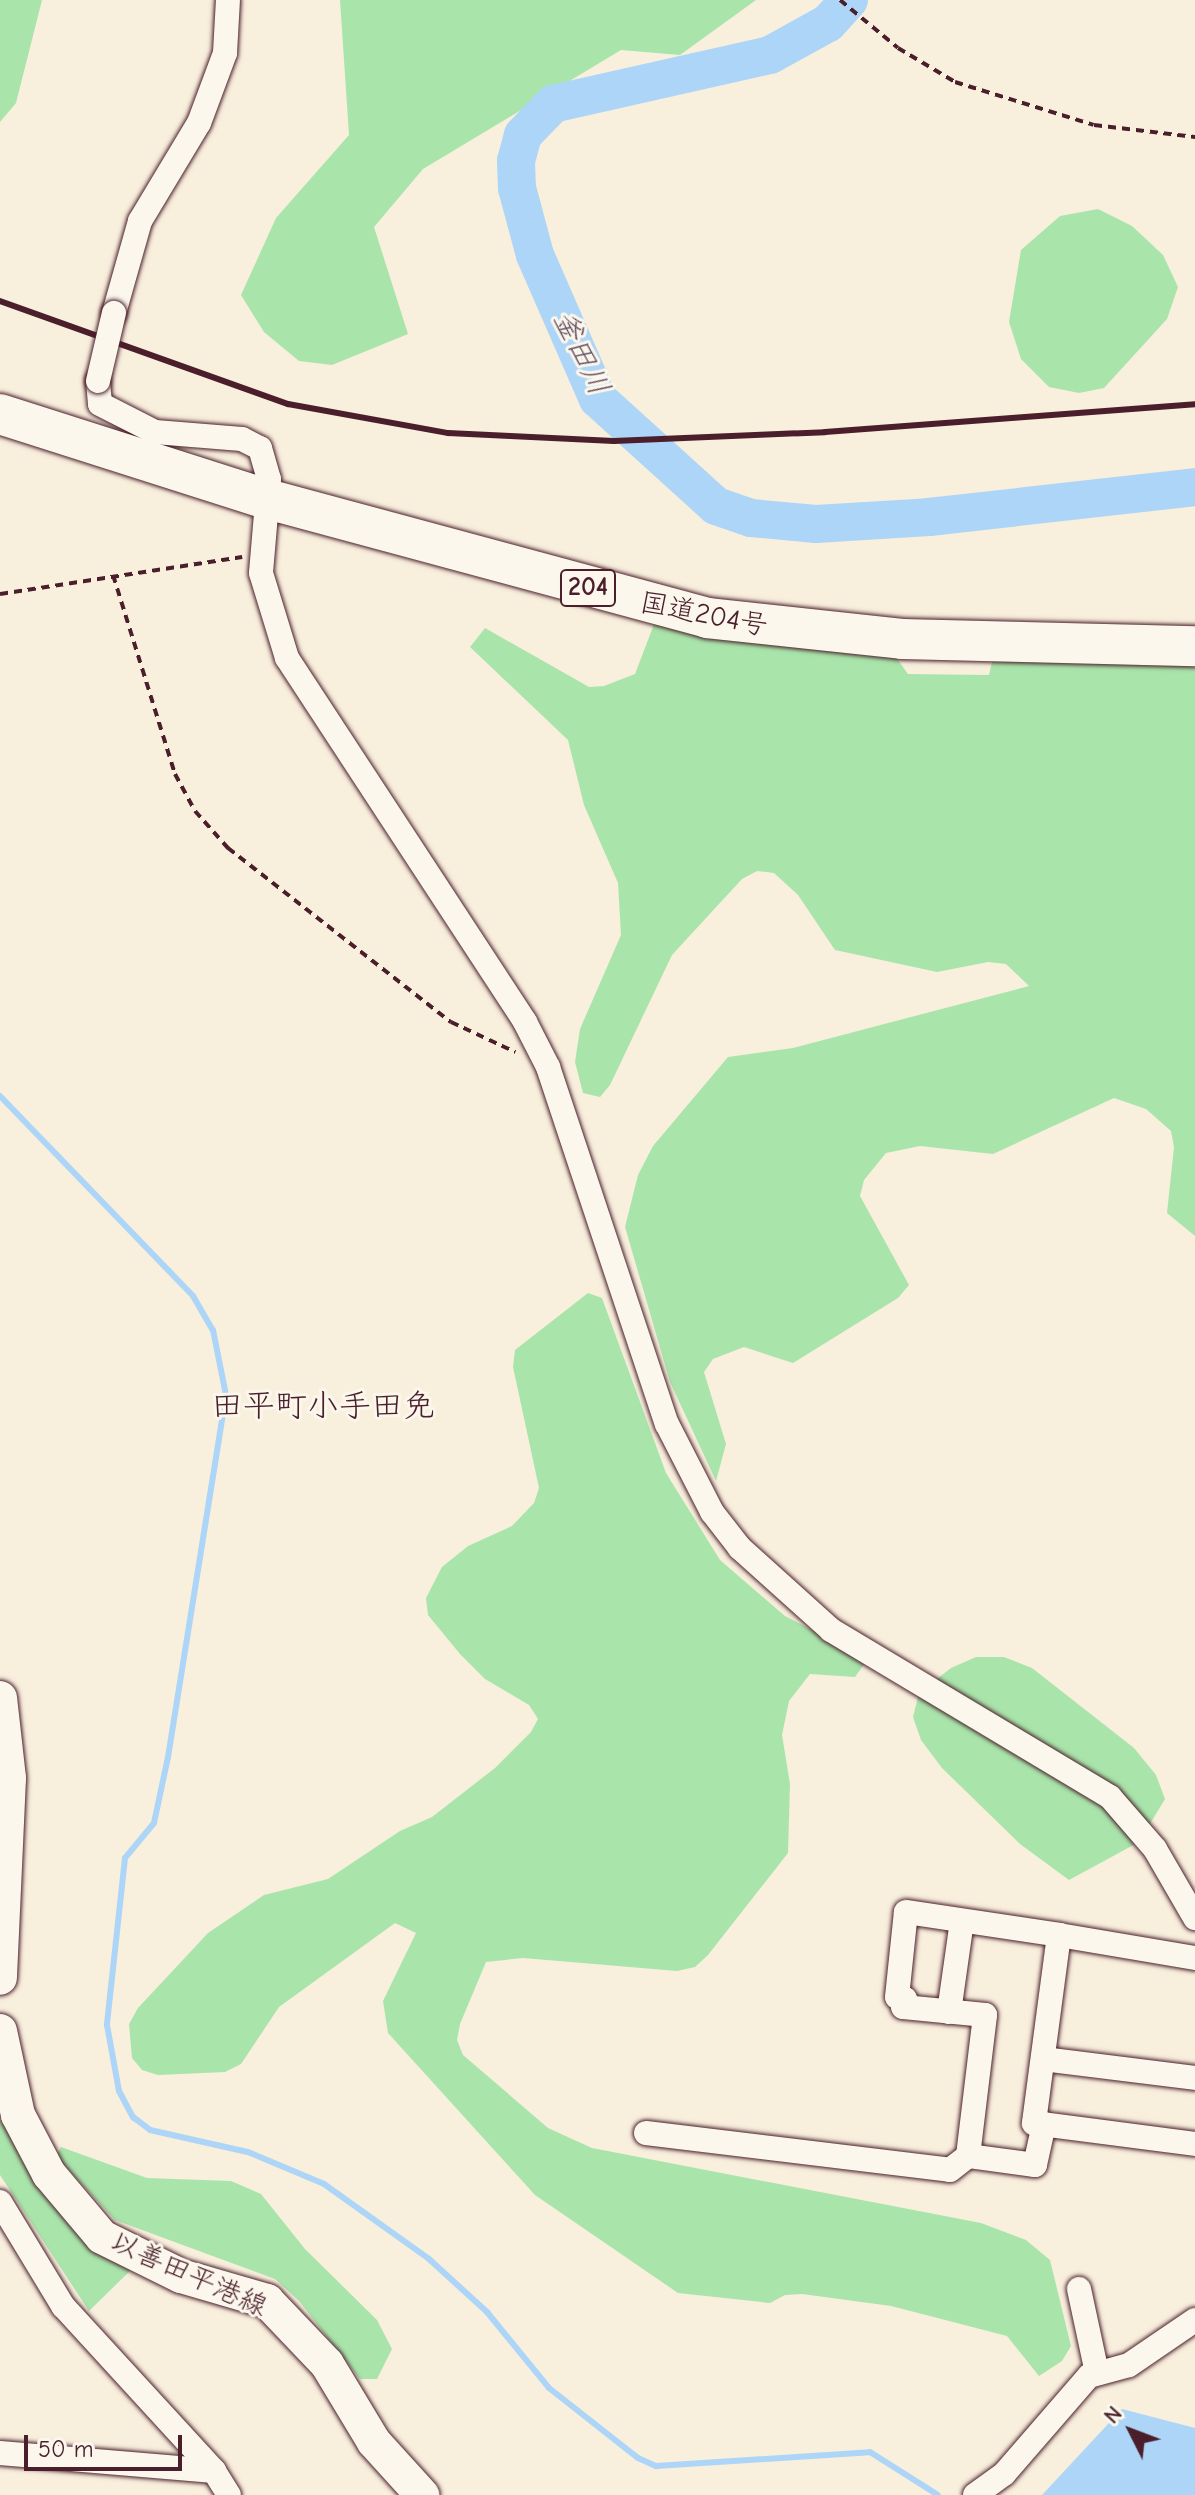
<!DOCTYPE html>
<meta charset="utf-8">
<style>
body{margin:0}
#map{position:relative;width:1195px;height:2495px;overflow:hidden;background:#f9efdd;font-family:"Comic Neue","Klee One",sans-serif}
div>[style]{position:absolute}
.green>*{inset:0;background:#a9e5ab}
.water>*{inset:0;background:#add5f7}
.stream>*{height:6px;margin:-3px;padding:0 3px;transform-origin:3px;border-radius:3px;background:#add5f7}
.river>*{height:38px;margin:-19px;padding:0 19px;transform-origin:19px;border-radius:19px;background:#add5f7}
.path>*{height:4px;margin-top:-2px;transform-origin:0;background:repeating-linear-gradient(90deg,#4a1f2b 0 8px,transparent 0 14px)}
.roads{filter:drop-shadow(0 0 2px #4a1f2b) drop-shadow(0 0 2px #4a1f2b)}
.minor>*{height:24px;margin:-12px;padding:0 12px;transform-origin:12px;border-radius:12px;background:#fbf7ec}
.secondary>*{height:34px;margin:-17px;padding:0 17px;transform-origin:17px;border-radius:17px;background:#fbf7ec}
.trunk>*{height:40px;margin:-20px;padding:0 20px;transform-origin:20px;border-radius:20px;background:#fbf7ec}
.rail>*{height:6px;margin:-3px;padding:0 3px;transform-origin:3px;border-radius:3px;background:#4a1f2b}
.bridges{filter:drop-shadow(0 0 2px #4a1f2b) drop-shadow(0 0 2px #4a1f2b)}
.minor-bridge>*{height:24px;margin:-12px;padding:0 12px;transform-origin:12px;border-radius:12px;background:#fbf7ec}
span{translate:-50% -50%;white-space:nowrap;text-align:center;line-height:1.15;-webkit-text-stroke:6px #fbf7ec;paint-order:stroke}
.shield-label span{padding:2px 6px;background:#fbf7ec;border:2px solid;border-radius:6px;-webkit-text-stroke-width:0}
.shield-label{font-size:26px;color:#4a1f2b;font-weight:700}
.street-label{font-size:28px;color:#4a1f2b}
.water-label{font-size:30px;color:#634c5e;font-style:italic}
.quarter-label{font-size:32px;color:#4a1f2b}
.north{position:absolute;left:1091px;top:2391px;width:80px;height:80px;-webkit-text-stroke:6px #fbf7ec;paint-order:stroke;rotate:312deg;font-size:22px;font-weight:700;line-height:32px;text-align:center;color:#4a1f2b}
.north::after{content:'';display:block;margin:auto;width:28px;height:36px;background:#4a1f2b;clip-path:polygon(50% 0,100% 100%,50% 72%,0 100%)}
.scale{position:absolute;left:24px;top:2435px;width:158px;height:36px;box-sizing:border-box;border:4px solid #4a1f2b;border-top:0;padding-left:10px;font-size:24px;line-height:28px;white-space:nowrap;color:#4a1f2b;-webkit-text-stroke:6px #fbf7ec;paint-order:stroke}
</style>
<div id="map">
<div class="green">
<div style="clip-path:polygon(0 0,42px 0,16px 103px,0 122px)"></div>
<div style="clip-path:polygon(340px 0,756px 0,680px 55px,621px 50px,423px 169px,374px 227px,408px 334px,332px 365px,299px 361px,264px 332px,241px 295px,276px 218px,349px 135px)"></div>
<div style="clip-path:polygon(1098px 209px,1132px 226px,1163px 255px,1178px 287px,1167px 319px,1104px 388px,1079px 393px,1049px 387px,1021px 359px,1009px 322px,1021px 250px,1060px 216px)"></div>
<div style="clip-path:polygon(656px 619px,890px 649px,908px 674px,989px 675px,994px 653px,1195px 660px,1195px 1236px,1167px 1213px,1174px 1147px,1171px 1131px,1146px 1109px,1114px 1098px,993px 1154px,920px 1146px,886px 1153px,864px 1180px,860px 1196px,909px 1285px,898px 1298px,793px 1363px,744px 1347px,713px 1359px,704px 1372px,726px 1444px,716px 1481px,670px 1382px,625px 1227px,638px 1175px,653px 1146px,728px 1057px,793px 1048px,1029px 986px,1006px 964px,988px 962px,937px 972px,835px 950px,798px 895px,774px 873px,757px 871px,742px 879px,672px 955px,610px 1085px,600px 1097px,583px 1093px,575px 1062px,580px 1029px,621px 935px,618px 883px,584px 805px,568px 740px,470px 647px,485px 628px,589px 687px,604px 686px,635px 674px)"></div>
<div style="clip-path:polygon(588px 1293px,602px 1298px,666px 1473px,720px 1560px,785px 1616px,868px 1659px,855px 1677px,810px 1674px,789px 1701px,782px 1735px,790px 1784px,788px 1853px,708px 1955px,695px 1967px,677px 1971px,523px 1958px,486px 1962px,460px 2024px,457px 2040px,463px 2055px,548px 2128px,592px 2148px,981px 2223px,1026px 2240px,1050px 2260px,1071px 2346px,1062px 2361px,1039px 2376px,1007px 2336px,891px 2306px,802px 2294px,785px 2295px,770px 2303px,678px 2293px,535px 2195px,388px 2033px,383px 2001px,416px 1933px,395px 1923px,279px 2007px,241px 2064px,225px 2072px,158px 2075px,142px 2070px,132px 2058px,129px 2024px,138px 2008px,208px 1933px,264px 1895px,328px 1879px,400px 1831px,432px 1817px,495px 1768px,531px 1732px,538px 1719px,529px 1705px,485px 1679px,460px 1654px,428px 1615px,426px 1598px,442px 1567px,468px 1546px,512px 1526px,534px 1503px,539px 1488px,513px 1367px,515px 1350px)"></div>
<div style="clip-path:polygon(976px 1657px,1004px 1657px,1032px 1668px,1134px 1748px,1156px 1775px,1165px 1799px,1139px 1842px,1069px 1880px,1020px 1844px,942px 1768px,921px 1740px,913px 1717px,919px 1693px,951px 1668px)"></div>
<div style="clip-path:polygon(0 2120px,54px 2200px,132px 2269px,89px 2311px,0 2175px)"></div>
<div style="clip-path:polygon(61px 2147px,147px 2178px,231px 2181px,261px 2194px,305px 2249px,377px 2320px,392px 2349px,377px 2379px,360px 2379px,299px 2301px,275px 2279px,115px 2220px,56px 2156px)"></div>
</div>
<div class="water">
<div style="clip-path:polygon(1122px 2409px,1195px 2428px,1195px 2495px,1042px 2495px)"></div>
</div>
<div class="stream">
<div style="left:0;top:1096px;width:278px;rotate:46deg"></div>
<div style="left:193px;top:1296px;width:39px;rotate:60deg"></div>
<div style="left:213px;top:1330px;width:66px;rotate:78.7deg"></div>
<div style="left:226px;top:1395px;width:367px;rotate:99.1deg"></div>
<div style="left:168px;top:1757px;width:67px;rotate:102deg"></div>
<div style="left:154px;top:1823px;width:45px;rotate:129.6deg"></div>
<div style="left:125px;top:1858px;width:168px;rotate:96.2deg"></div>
<div style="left:107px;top:2025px;width:67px;rotate:79.7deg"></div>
<div style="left:119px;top:2091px;width:30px;rotate:62deg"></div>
<div style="left:133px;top:2117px;width:21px;rotate:37deg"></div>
<div style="left:150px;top:2130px;width:100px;rotate:12.7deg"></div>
<div style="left:248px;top:2152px;width:82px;rotate:22.8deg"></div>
<div style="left:324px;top:2184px;width:129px;rotate:35.5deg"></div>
<div style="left:429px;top:2259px;width:79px;rotate:42.4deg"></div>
<div style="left:487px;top:2312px;width:98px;rotate:50.8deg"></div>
<div style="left:549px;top:2388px;width:113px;rotate:38.2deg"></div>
<div style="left:638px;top:2458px;width:20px;rotate:24deg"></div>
<div style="left:656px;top:2466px;width:214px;rotate:-3.7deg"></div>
<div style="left:870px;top:2452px;width:80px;rotate:32.3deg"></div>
</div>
<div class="river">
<div style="left:849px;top:0;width:31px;rotate:132deg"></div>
<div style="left:828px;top:23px;width:66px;rotate:151.1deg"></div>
<div style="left:770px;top:55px;width:222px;rotate:167.3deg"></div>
<div style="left:553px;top:104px;width:43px;rotate:134.1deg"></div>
<div style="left:523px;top:135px;width:27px;rotate:105deg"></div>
<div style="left:516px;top:161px;width:27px;rotate:88deg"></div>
<div style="left:517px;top:188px;width:69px;rotate:75deg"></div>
<div style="left:535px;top:255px;width:157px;rotate:66.4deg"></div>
<div style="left:598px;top:399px;width:159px;rotate:42.2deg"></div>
<div style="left:716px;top:506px;width:37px;rotate:19deg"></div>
<div style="left:751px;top:518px;width:65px;rotate:5.3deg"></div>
<div style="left:816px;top:524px;width:113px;rotate:-3.5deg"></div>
<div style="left:929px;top:517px;width:268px;rotate:-6.4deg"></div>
</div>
<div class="path">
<div style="left:840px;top:0;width:75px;rotate:39.6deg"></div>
<div style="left:898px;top:48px;width:66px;rotate:30.8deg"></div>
<div style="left:955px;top:82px;width:145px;rotate:17.2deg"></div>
<div style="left:1094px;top:125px;width:102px;rotate:6.8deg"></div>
<div style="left:113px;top:575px;width:208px;rotate:72.7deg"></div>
<div style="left:175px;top:774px;width:42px;rotate:61.6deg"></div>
<div style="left:195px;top:811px;width:50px;rotate:48.3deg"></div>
<div style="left:228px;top:848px;width:283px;rotate:38deg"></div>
<div style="left:451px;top:1022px;width:71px;rotate:25.1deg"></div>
<div style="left:0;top:594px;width:245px;rotate:-8.7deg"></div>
</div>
<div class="roads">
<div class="minor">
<div style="left:114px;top:313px;width:96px;rotate:-74.2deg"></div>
<div style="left:140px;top:221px;width:114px;rotate:-59deg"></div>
<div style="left:199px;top:123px;width:75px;rotate:-69.6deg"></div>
<div style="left:225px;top:53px;width:53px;rotate:-86.8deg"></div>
<div style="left:98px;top:381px;width:23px;rotate:85deg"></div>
<div style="left:100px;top:404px;width:62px;rotate:27deg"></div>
<div style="left:155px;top:432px;width:87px;rotate:4.6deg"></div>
<div style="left:242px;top:439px;width:20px;rotate:27deg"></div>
<div style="left:260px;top:448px;width:32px;rotate:74deg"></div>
<div style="left:269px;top:479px;width:94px;rotate:94.9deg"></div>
<div style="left:261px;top:573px;width:89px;rotate:73deg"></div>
<div style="left:287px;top:658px;width:435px;rotate:56.8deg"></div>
<div style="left:525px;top:1022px;width:51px;rotate:62.9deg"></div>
<div style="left:548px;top:1067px;width:376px;rotate:71.6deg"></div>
<div style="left:667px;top:1424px;width:99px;rotate:62.9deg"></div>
<div style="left:712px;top:1512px;width:46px;rotate:52.1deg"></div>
<div style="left:740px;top:1548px;width:122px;rotate:42deg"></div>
<div style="left:831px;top:1630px;width:325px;rotate:30.9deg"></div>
<div style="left:1110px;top:1797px;width:69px;rotate:49.1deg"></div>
<div style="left:1155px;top:1849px;width:80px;rotate:59.9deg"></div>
<div style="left:1195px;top:1958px;width:138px;rotate:-170.4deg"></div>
<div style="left:1059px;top:1935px;width:190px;rotate:97.6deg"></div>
<div style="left:1034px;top:2123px;width:162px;rotate:7.4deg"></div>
<div style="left:949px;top:2012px;width:92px;rotate:-81.9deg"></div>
<div style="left:1043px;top:2059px;width:153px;rotate:7.1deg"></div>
<div style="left:1044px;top:2124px;width:42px;rotate:102.4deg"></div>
<div style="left:1035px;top:2165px;width:68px;rotate:-172.3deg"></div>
<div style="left:968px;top:2156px;width:142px;rotate:-83.1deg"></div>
<div style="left:985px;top:2015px;width:82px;rotate:-174.4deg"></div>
<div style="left:903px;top:2007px;width:8px;rotate:-76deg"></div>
<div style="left:905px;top:1999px;width:8px;rotate:-166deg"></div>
<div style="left:897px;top:1997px;width:85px;rotate:-84deg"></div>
<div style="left:906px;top:1912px;width:155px;rotate:8.5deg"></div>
<div style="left:646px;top:2133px;width:306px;rotate:6.9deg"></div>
<div style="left:950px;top:2170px;width:23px;rotate:-38deg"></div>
<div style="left:0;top:2202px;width:122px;rotate:58.8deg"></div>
<div style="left:63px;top:2306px;width:224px;rotate:47.5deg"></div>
<div style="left:214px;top:2471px;width:28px;rotate:58deg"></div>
<div style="left:1079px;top:2289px;width:86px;rotate:77.9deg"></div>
<div style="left:0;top:2453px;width:215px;rotate:4.8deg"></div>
<div style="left:975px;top:2495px;width:36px;rotate:-36deg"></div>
<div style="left:1004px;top:2474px;width:130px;rotate:-49.1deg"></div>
<div style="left:1089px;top:2376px;width:41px;rotate:-15.4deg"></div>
<div style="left:1129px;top:2365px;width:80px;rotate:-34.3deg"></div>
</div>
<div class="secondary">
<div style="left:0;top:1698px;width:81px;rotate:83.6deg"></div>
<div style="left:9px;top:1778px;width:200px;rotate:92.6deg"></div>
<div style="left:0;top:2031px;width:86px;rotate:77.9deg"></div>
<div style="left:18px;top:2115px;width:67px;rotate:62.3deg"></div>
<div style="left:49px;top:2174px;width:82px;rotate:49.9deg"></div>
<div style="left:102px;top:2237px;width:88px;rotate:26.3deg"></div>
<div style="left:181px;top:2276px;width:90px;rotate:16.2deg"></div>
<div style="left:267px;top:2301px;width:87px;rotate:46.4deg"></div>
<div style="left:327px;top:2364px;width:91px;rotate:58.9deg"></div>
<div style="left:374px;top:2442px;width:72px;rotate:47.8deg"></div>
</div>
<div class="trunk">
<div style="left:0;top:414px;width:280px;rotate:17.7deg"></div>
<div style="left:267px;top:499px;width:456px;rotate:15.1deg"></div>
<div style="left:707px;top:618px;width:196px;rotate:6.1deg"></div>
<div style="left:902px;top:639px;width:293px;rotate:1.4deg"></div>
</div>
</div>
<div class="rail">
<div style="left:0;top:301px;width:306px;rotate:19.7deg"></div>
<div style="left:288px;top:404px;width:163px;rotate:10.3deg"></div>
<div style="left:448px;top:433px;width:166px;rotate:2.8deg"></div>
<div style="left:614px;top:441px;width:211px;rotate:-2.4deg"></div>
<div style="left:825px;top:432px;width:371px;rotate:-4.3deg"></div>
</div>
<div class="bridges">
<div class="minor-bridge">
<div style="left:98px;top:381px;width:70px;rotate:-76.8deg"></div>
</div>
</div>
<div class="shield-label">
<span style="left:588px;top:588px">204</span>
</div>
<div class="street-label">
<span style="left:704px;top:614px;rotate:11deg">国道204号</span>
<span style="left:189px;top:2274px;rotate:24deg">以善田平港線</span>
</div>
<div class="water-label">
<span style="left:581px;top:353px;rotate:64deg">釜田川</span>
</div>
<div class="quarter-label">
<span style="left:323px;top:1406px">田平町小手田免</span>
</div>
<div class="north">N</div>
<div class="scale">50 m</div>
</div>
